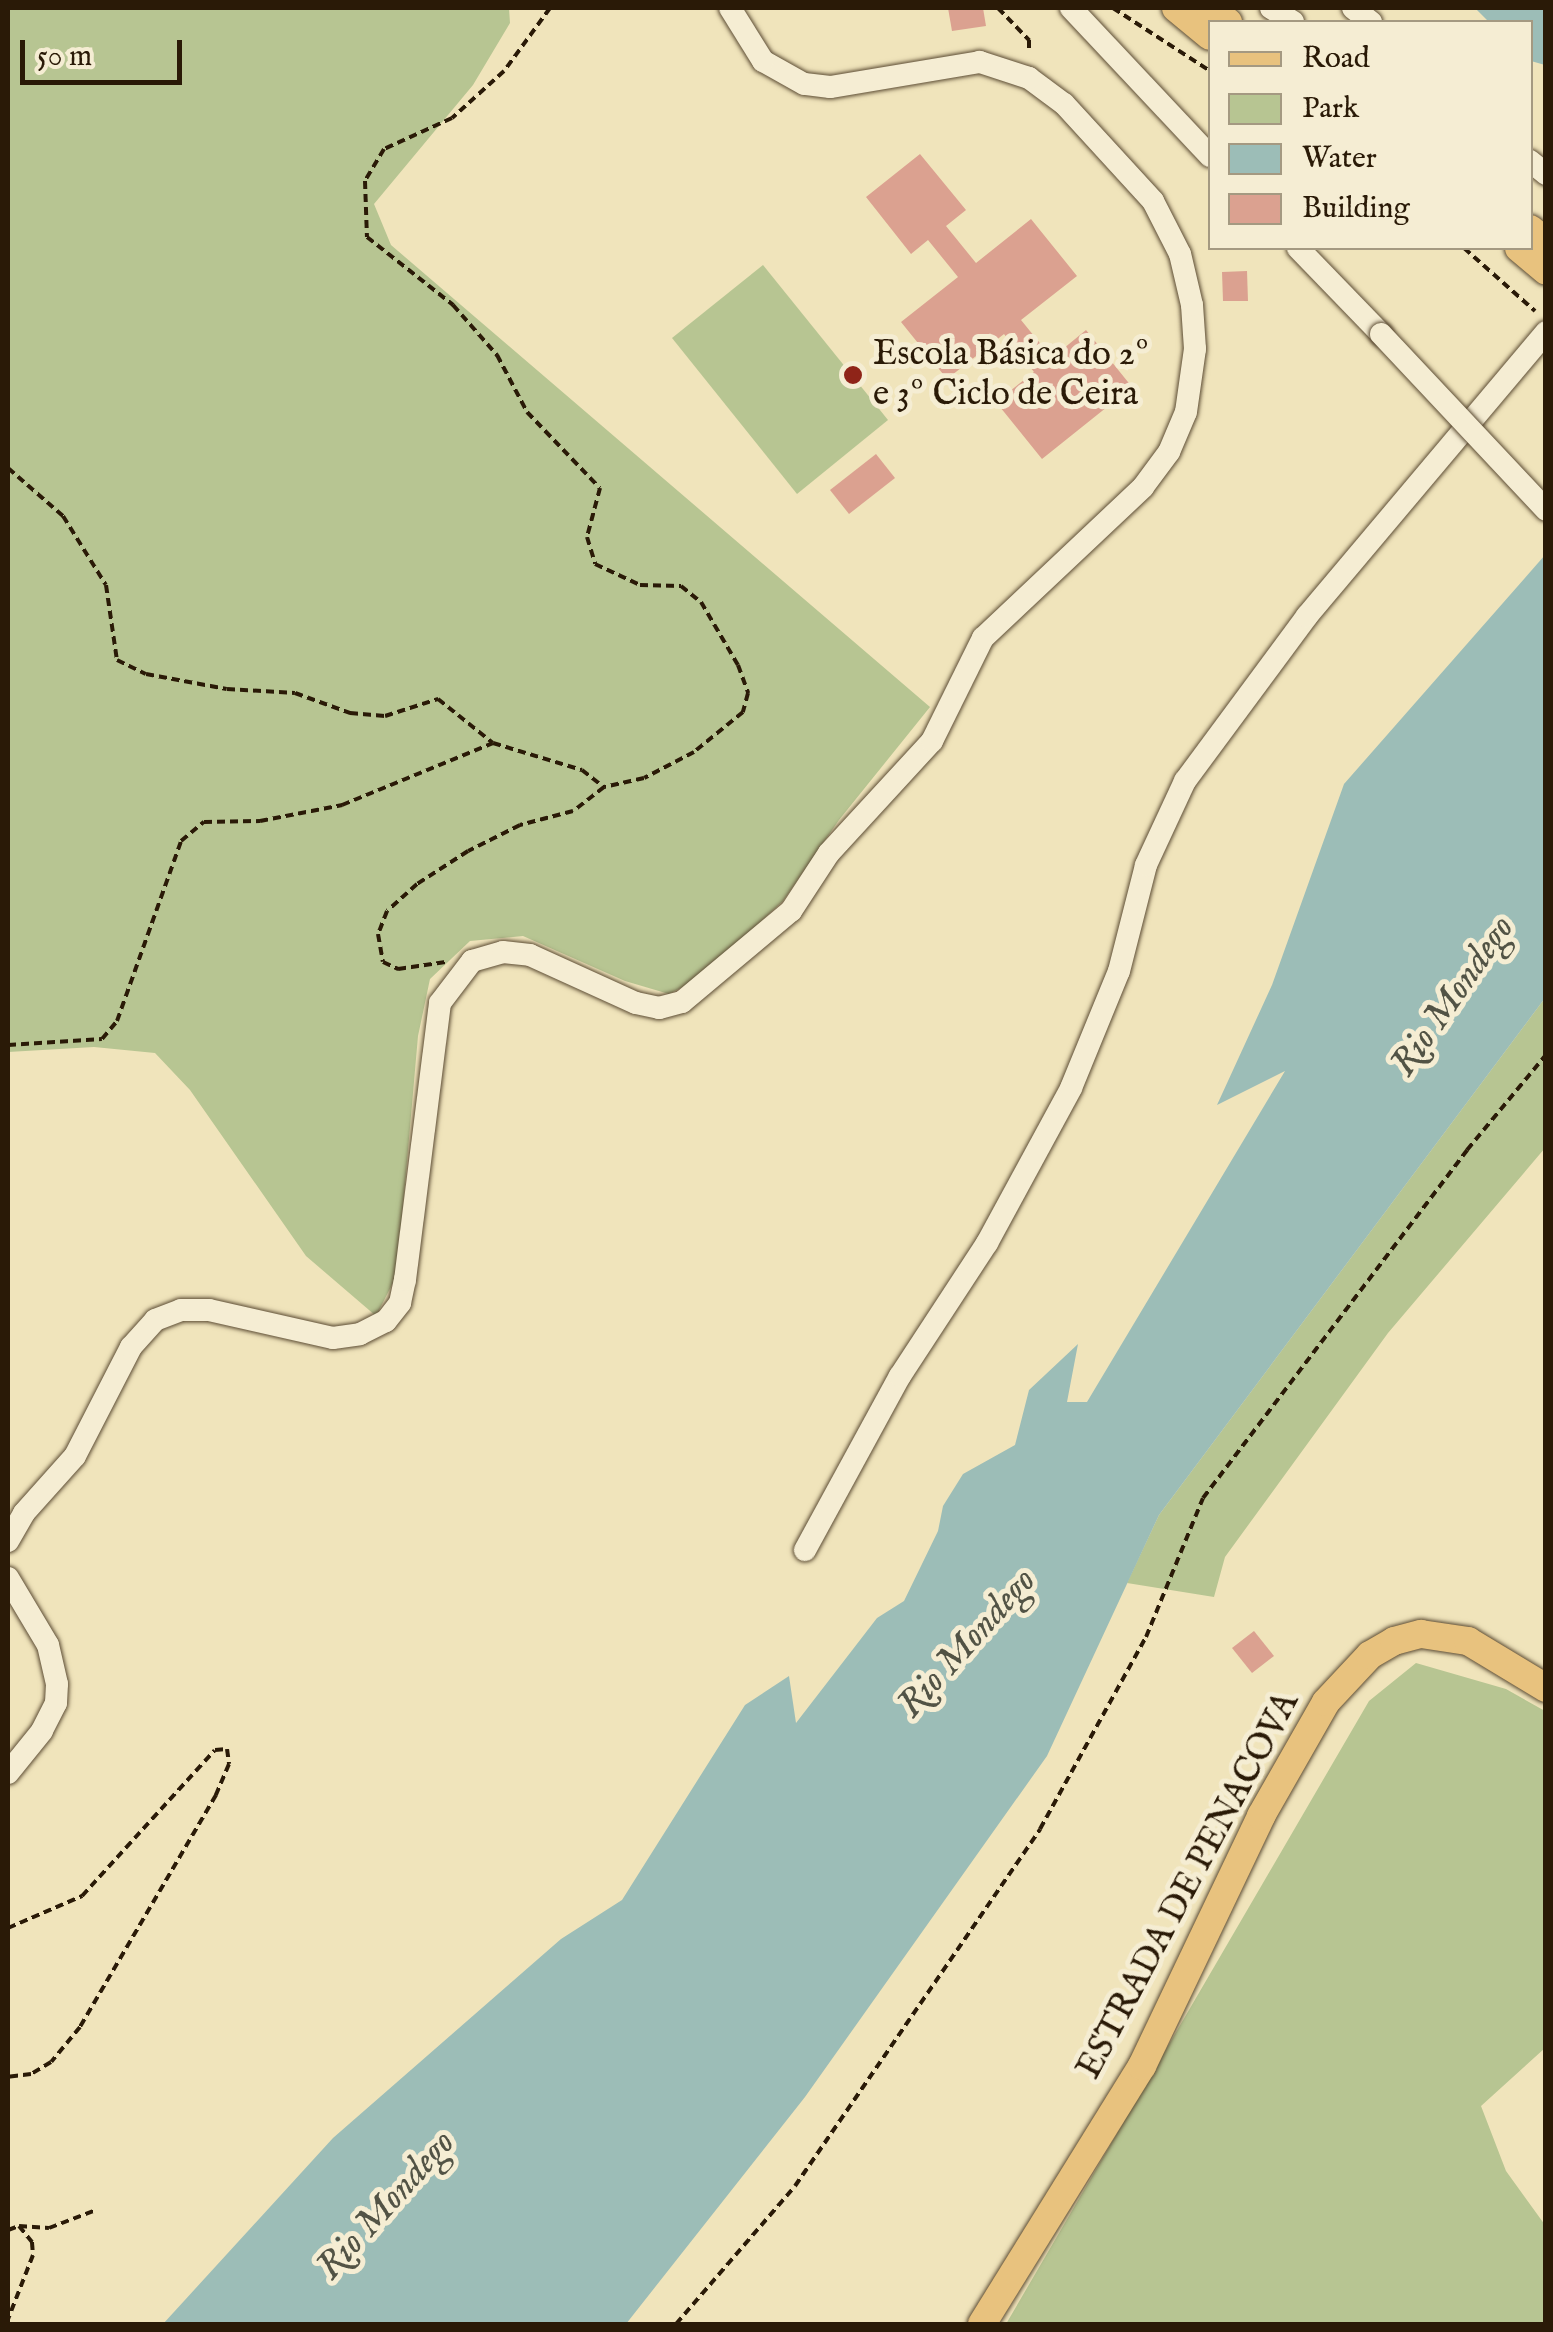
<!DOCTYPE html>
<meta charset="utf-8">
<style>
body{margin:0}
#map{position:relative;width:1553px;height:2332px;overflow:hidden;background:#f0e4bb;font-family:"IM FELL English",serif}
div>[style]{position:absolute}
.green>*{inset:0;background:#b7c592}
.water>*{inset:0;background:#9cbdb7}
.building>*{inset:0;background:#dba190}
.path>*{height:4px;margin-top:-2px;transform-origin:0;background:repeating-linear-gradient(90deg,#2a1a07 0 8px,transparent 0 13px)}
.roads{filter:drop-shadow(0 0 2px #5c4c34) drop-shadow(0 0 2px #5c4c34)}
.minor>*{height:22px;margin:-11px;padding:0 11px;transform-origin:11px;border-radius:11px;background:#f5edd3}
.major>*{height:28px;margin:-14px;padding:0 14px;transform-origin:14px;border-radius:14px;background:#e8c27e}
.bridges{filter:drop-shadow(0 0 2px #5c4c34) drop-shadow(0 0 2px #5c4c34)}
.minor-bridge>*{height:22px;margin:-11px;padding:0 11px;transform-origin:11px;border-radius:11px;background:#f5edd3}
.dots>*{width:28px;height:28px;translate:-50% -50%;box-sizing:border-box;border:5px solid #f5edd3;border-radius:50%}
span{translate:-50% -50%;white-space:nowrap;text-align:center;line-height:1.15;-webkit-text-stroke:10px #f5edd3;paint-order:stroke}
.poi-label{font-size:35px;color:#2a1a07}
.left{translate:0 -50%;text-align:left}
.street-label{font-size:35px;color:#2a1a07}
.water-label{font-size:38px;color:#525345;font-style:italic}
.frame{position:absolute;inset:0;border:10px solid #2a1a07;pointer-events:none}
.legend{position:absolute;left:1208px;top:20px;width:325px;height:230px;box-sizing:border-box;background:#f5edd3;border:2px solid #a49981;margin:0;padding:12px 18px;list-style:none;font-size:30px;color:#2a1a07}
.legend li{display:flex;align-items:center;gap:20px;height:50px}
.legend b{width:50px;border:2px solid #a49981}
.scale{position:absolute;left:20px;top:40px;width:162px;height:45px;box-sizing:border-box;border:5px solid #2a1a07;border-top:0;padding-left:12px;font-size:30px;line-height:35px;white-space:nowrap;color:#2a1a07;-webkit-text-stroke:8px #f5edd3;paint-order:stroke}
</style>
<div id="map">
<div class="green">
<div style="clip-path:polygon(8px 8px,509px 8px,510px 23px,473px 85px,374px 204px,391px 245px,930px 707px,839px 820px,783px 901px,698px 979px,669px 994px,625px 981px,523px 936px,470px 941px,430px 979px,418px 1036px,397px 1275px,376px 1316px,306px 1256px,190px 1090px,155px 1053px,94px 1047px,8px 1052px)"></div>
<div style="clip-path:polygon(763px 265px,888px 420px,797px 494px,672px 338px)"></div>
<div style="clip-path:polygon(1545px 998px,1545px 1148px,1388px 1333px,1225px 1557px,1214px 1597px,1127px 1583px,1159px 1515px)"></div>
<div style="clip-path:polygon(1416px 1663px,1506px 1689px,1545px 1711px,1545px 2048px,1481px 2106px,1506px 2171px,1545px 2225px,1545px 2324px,1006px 2324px,1369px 1701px)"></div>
</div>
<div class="water">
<div style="clip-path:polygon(1475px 8px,1545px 8px,1545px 65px,1531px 61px,1530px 22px,1489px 22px)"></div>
<div style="clip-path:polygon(1545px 555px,1545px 998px,1159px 1515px,1047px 1756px,805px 2097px,626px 2324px,163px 2324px,333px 2138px,561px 1939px,622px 1900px,745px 1705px,789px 1676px,796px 1723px,877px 1618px,904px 1601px,938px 1531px,943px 1506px,963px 1474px,1015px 1445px,1029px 1390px,1078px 1344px,1067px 1402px,1087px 1402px,1285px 1071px,1217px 1105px,1272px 985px,1344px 784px)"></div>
</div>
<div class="building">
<div style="clip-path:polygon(948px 8px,983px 8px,986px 26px,952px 31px)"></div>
<div style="clip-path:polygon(920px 154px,966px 210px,946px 226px,976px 263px,1031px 219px,1077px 276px,1021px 320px,1052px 358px,1086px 330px,1132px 387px,1042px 459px,996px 402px,1034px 372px,1004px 334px,947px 379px,901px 322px,958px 277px,928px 240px,911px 254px,866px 197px)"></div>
<div style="clip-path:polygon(1247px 271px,1248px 301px,1223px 301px,1222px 272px)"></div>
<div style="clip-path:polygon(876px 454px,895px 478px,849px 514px,830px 490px)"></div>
<div style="clip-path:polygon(1254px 1631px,1274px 1656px,1252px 1673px,1232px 1648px)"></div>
</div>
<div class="path">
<div style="left:550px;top:8px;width:78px;rotate:126.1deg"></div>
<div style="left:504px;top:71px;width:70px;rotate:137.9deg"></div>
<div style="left:452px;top:118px;width:75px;rotate:155.5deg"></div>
<div style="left:384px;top:149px;width:37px;rotate:121deg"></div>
<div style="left:365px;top:181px;width:56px;rotate:88deg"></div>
<div style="left:367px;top:237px;width:110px;rotate:38.3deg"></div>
<div style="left:453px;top:305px;width:67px;rotate:48.7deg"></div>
<div style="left:497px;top:355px;width:64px;rotate:62.2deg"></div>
<div style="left:527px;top:412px;width:105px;rotate:46.2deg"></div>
<div style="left:600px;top:488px;width:51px;rotate:104.9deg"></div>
<div style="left:587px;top:537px;width:28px;rotate:73deg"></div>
<div style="left:595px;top:564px;width:50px;rotate:25deg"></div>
<div style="left:640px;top:585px;width:41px;rotate:1.4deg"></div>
<div style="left:681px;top:586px;width:26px;rotate:39deg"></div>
<div style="left:701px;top:602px;width:73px;rotate:59.6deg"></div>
<div style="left:738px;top:665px;width:30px;rotate:70deg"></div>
<div style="left:748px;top:693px;width:20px;rotate:105deg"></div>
<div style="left:743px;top:712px;width:63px;rotate:140.8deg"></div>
<div style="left:694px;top:752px;width:56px;rotate:152.5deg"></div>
<div style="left:644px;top:778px;width:41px;rotate:167.3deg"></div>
<div style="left:998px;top:8px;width:45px;rotate:45.9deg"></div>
<div style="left:1029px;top:40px;width:13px;rotate:90deg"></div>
<div style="left:1113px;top:8px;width:116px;rotate:33deg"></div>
<div style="left:1464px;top:248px;width:95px;rotate:41.6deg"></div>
<div style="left:8px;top:468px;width:73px;rotate:41.1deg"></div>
<div style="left:63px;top:516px;width:81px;rotate:58.1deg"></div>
<div style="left:106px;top:585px;width:76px;rotate:81.7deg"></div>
<div style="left:117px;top:660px;width:32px;rotate:26deg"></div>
<div style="left:146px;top:674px;width:82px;rotate:10.5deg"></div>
<div style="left:227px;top:689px;width:68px;rotate:3.4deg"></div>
<div style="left:295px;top:693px;width:59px;rotate:20deg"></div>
<div style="left:350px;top:713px;width:35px;rotate:5deg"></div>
<div style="left:385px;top:716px;width:56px;rotate:-17.8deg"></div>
<div style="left:438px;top:699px;width:70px;rotate:38.7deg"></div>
<div style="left:8px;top:1045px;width:94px;rotate:-3.7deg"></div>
<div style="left:102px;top:1039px;width:23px;rotate:-50deg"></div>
<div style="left:117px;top:1021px;width:191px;rotate:-70.4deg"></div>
<div style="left:181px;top:841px;width:30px;rotate:-40deg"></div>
<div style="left:204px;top:822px;width:56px;rotate:-1deg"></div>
<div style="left:260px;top:821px;width:84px;rotate:-11deg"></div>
<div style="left:342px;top:805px;width:163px;rotate:-22.3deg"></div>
<div style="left:493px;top:743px;width:93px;rotate:16.9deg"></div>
<div style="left:582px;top:770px;width:28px;rotate:38deg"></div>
<div style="left:604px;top:787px;width:39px;rotate:142deg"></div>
<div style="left:573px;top:811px;width:55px;rotate:165.2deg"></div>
<div style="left:520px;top:825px;width:58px;rotate:153.4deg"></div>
<div style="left:468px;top:851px;width:61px;rotate:147.1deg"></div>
<div style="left:417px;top:884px;width:40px;rotate:138deg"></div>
<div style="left:387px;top:911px;width:25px;rotate:111deg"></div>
<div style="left:378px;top:934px;width:28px;rotate:80deg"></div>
<div style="left:383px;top:962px;width:17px;rotate:25deg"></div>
<div style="left:398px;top:969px;width:48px;rotate:-8.5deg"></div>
<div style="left:8px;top:1928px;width:81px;rotate:-23.4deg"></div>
<div style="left:82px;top:1896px;width:197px;rotate:-47.7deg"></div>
<div style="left:215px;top:1750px;width:12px;rotate:-5deg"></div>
<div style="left:227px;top:1749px;width:15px;rotate:82deg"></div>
<div style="left:229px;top:1764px;width:34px;rotate:113deg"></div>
<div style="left:216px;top:1795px;width:269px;rotate:120.4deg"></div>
<div style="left:80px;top:2027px;width:45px;rotate:129.6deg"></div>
<div style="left:51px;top:2062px;width:23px;rotate:149deg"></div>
<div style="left:31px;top:2074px;width:23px;rotate:173deg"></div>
<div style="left:19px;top:2226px;width:30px;rotate:4deg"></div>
<div style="left:49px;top:2228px;width:50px;rotate:-21deg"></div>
<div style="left:8px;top:2230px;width:12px;rotate:-20deg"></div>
<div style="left:19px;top:2226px;width:21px;rotate:51deg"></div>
<div style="left:32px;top:2242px;width:13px;rotate:86deg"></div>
<div style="left:33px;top:2255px;width:69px;rotate:111.3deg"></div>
<div style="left:676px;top:2324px;width:182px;rotate:-49.2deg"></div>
<div style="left:795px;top:2186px;width:433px;rotate:-55.5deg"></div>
<div style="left:1040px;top:1829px;width:219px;rotate:-61.1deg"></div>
<div style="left:1146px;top:1637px;width:150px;rotate:-67.7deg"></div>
<div style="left:1203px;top:1498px;width:437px;rotate:-52.8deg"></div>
<div style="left:1467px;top:1150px;width:124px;rotate:-50.3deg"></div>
</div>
<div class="roads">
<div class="minor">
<div style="left:1071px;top:8px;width:203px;rotate:46.8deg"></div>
<div style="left:1271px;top:8px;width:26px;rotate:32deg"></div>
<div style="left:1353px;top:8px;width:23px;rotate:38deg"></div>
<div style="left:1530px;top:161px;width:21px;rotate:39deg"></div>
<div style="left:1298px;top:248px;width:120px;rotate:46deg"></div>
<div style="left:8px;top:1541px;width:32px;rotate:-60deg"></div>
<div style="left:24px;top:1513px;width:76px;rotate:-48.2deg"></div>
<div style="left:75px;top:1456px;width:123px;rotate:-62.8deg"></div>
<div style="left:131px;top:1347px;width:36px;rotate:-48deg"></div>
<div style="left:155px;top:1320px;width:28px;rotate:-21deg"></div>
<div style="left:181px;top:1310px;width:28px"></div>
<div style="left:209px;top:1310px;width:127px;rotate:12.7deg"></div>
<div style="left:333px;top:1338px;width:27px;rotate:-8deg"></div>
<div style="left:360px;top:1334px;width:29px;rotate:-27deg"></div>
<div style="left:386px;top:1321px;width:23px;rotate:-52deg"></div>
<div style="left:400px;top:1303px;width:24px;rotate:-78deg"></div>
<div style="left:405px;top:1280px;width:279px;rotate:-82.8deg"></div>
<div style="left:440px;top:1003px;width:53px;rotate:-52.7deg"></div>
<div style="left:472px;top:961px;width:32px;rotate:-16deg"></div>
<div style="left:503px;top:952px;width:27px;rotate:6deg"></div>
<div style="left:530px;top:955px;width:116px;rotate:24.4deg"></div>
<div style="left:636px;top:1003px;width:24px;rotate:12deg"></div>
<div style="left:659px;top:1008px;width:24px;rotate:-15deg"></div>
<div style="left:682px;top:1002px;width:142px;rotate:-39.9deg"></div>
<div style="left:791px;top:911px;width:69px;rotate:-56.8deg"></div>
<div style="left:829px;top:853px;width:152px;rotate:-47.4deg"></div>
<div style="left:932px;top:741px;width:115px;rotate:-63.7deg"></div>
<div style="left:983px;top:638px;width:220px;rotate:-43.3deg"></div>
<div style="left:1143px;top:487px;width:44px;rotate:-53.4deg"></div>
<div style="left:1169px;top:452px;width:43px;rotate:-67deg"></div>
<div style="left:1186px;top:412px;width:64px;rotate:-81.9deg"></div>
<div style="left:1195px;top:349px;width:44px;rotate:-93.9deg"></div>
<div style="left:1192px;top:305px;width:52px;rotate:-103.2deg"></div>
<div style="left:1180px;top:254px;width:59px;rotate:-117deg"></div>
<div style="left:1153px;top:201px;width:132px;rotate:-132.5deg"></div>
<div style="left:1064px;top:104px;width:44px;rotate:-143.4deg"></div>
<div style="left:1029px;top:78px;width:52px;rotate:-161.9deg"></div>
<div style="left:980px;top:62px;width:152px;rotate:170.5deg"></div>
<div style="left:830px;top:87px;width:26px;rotate:-173deg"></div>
<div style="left:804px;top:84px;width:47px;rotate:-150.7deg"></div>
<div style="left:763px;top:61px;width:62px;rotate:-121.9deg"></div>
<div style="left:805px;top:1550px;width:198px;rotate:-61.4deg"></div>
<div style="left:900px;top:1376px;width:159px;rotate:-56.8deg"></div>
<div style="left:987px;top:1243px;width:176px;rotate:-61.5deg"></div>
<div style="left:1071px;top:1088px;width:126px;rotate:-67.7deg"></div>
<div style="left:1119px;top:971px;width:109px;rotate:-75.7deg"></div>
<div style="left:1146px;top:865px;width:93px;rotate:-65.1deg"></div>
<div style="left:1185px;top:781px;width:205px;rotate:-53.5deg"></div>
<div style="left:1307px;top:616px;width:371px;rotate:-49.9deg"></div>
<div style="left:8px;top:1578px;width:78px;rotate:59.2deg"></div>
<div style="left:48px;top:1645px;width:40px;rotate:77deg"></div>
<div style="left:57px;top:1684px;width:19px;rotate:93deg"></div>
<div style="left:56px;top:1703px;width:31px;rotate:117deg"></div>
<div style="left:42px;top:1731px;width:54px;rotate:129deg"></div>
</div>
<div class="major">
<div style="left:1176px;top:8px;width:44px;rotate:39.5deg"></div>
<div style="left:1210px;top:8px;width:23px;rotate:38deg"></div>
<div style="left:1530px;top:229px;width:21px;rotate:39deg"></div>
<div style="left:1519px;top:248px;width:35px;rotate:40deg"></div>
<div style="left:982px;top:2324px;width:304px;rotate:-58.2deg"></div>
<div style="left:1142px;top:2066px;width:277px;rotate:-64.5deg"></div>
<div style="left:1261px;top:1816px;width:131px;rotate:-60.3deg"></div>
<div style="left:1326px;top:1702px;width:64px;rotate:-46.9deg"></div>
<div style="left:1370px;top:1655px;width:28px;rotate:-30deg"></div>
<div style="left:1394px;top:1641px;width:28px;rotate:-15deg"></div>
<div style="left:1421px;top:1634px;width:48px;rotate:8.5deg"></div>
<div style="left:1468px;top:1641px;width:91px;rotate:31.1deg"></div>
</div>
</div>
<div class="bridges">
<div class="minor-bridge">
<div style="left:1381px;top:334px;width:241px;rotate:46.8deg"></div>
</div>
</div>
<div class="dots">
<div style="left:853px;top:375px;background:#8f2418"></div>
</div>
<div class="poi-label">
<span class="left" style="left:873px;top:375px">Escola Básica do 2º<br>e 3º Ciclo de Ceira</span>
</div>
<div class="street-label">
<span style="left:1189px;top:1886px;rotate:-62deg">ESTRADA DE PENACOVA</span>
</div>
<div class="water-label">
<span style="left:1454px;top:997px;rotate:-55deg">Rio Mondego</span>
<span style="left:968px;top:1644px;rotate:-48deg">Rio Mondego</span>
<span style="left:387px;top:2206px;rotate:-48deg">Rio Mondego</span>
</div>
<div class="frame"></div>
<ul class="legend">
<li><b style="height:12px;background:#e8c27e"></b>Road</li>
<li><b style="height:28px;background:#b7c592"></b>Park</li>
<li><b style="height:28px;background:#9cbdb7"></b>Water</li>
<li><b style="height:28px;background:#dba190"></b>Building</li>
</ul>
<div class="scale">50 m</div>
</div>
